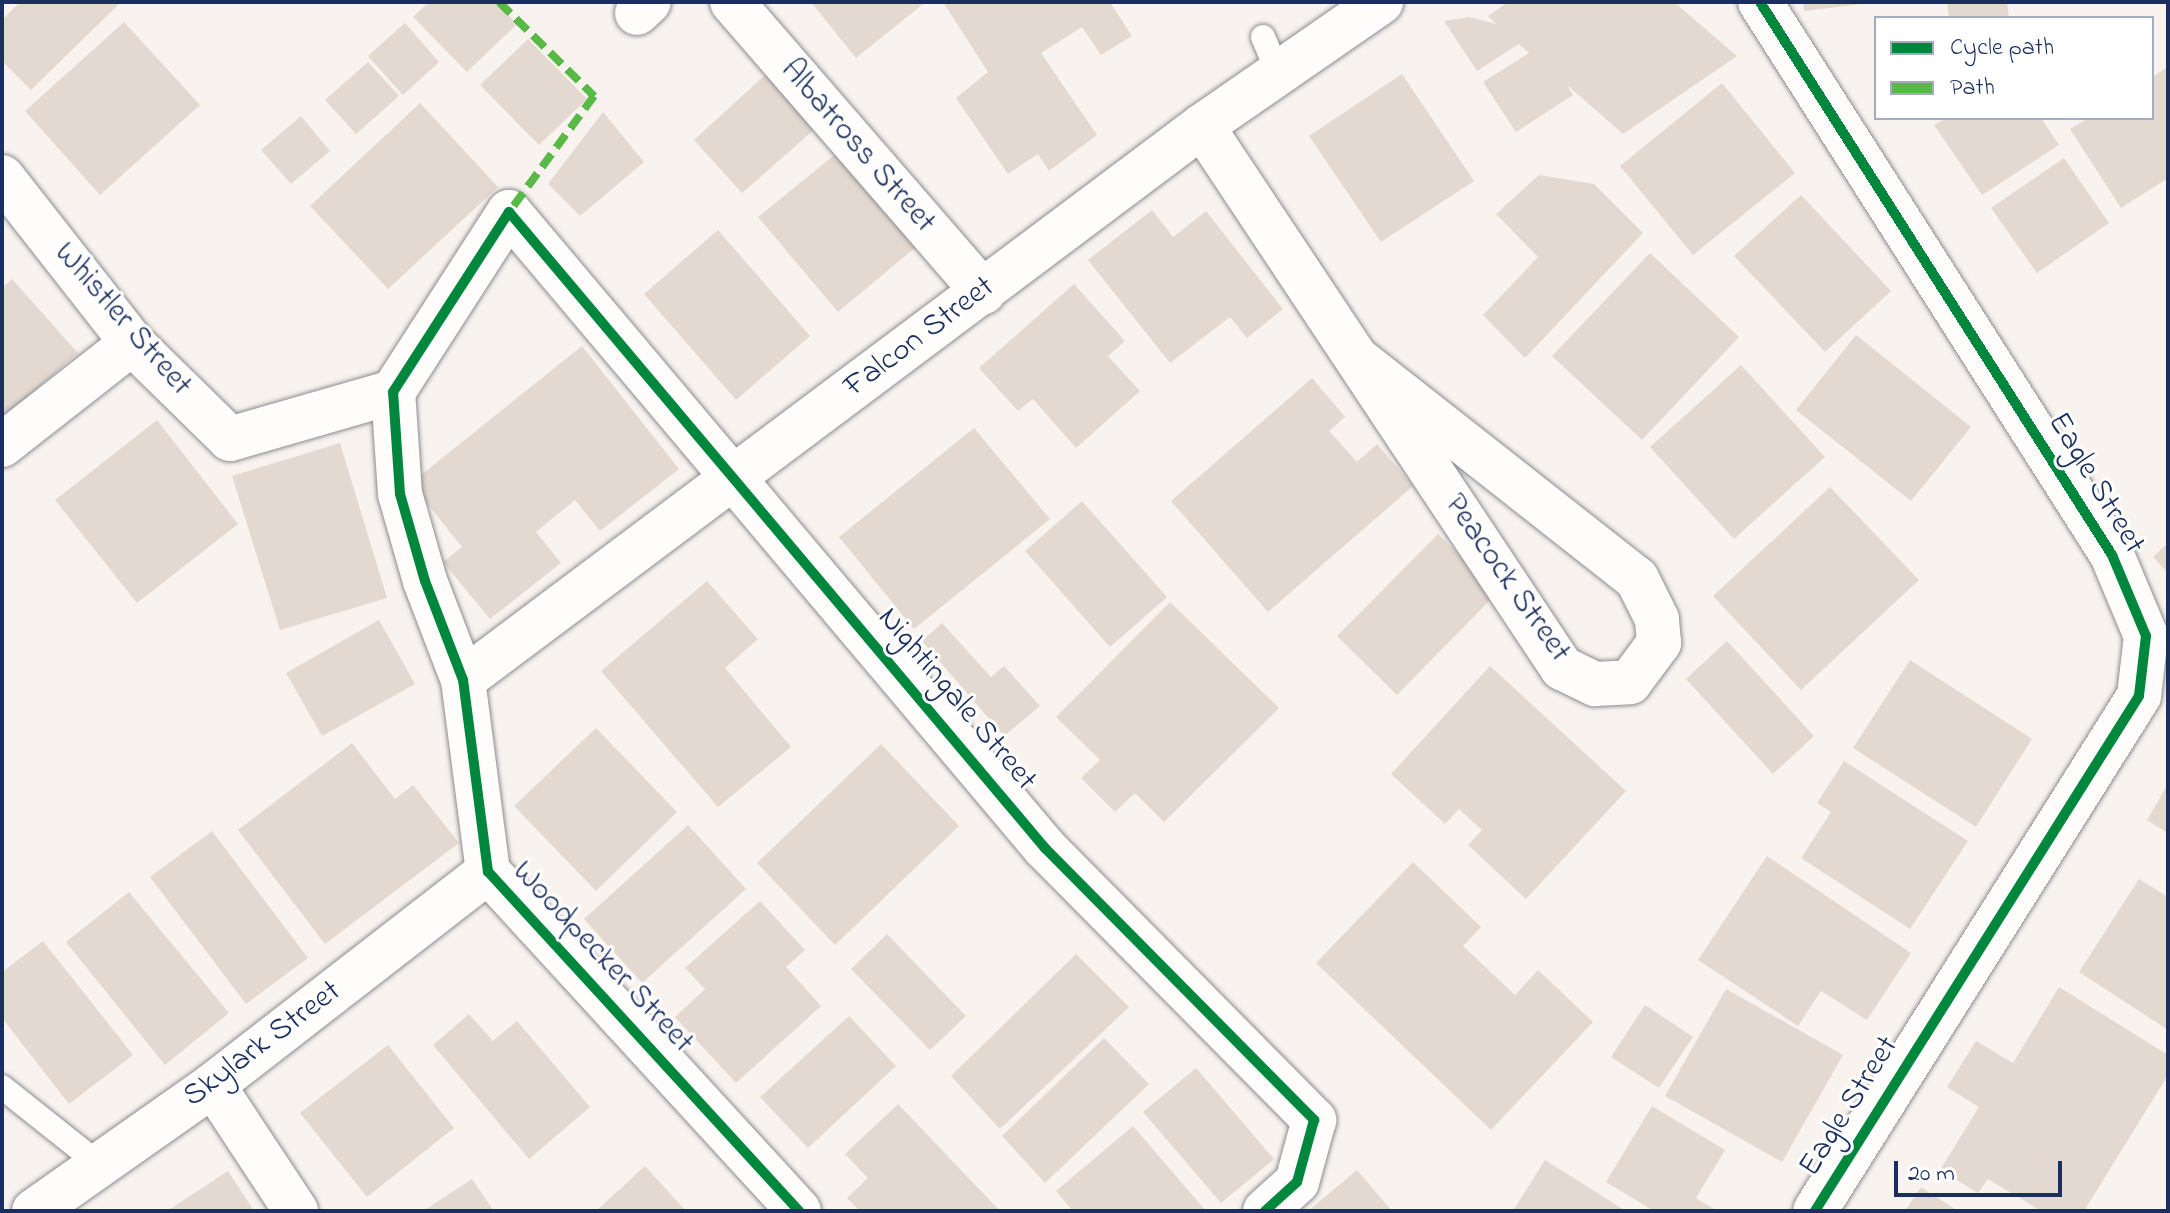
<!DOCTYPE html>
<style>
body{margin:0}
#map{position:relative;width:2170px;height:1213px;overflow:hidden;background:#f8f3ee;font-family:"Indie Flower",sans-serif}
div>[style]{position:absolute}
.building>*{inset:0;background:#e4d9d0}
.roads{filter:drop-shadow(0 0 2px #8b8c93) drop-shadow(0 0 2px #8b8c93)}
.service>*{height:24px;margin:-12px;padding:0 12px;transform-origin:12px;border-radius:12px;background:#fefdfc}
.minor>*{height:44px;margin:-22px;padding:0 22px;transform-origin:22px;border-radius:22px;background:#fefdfc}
.quiet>*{height:8px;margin-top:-4px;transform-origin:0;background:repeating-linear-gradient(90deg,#58b947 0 16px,transparent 0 24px)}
.cycleway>*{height:10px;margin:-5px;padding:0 5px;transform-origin:5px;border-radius:5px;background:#00873e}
span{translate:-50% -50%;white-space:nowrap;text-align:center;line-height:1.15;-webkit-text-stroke:6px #fff;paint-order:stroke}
.street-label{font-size:32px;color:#1b2f5e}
.frame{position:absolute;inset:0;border:4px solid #1b2f5e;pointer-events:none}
.legend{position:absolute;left:1874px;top:16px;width:280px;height:104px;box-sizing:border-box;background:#fff;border:2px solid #a4acbf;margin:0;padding:10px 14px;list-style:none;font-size:24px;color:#1b2f5e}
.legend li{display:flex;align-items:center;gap:16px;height:40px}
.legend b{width:40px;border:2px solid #a4acbf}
.scale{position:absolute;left:1894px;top:1161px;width:168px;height:36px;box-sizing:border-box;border:4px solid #1b2f5e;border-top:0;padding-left:10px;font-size:24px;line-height:28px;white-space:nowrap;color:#1b2f5e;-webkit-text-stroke:6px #fff;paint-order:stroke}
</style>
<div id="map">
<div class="building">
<div style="clip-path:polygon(20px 2px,117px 2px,119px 4px,31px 90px,2px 61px,2px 20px)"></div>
<div style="clip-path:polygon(429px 2px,496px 2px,517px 24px,467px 72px,413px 17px)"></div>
<div style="clip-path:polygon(811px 2px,921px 2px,923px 4px,856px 58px)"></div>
<div style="clip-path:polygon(943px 2px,1110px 2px,1132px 36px,1101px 55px,1082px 27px,1041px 53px,1097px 135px,1049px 171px,1038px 154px,1008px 174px,956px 98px,988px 72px)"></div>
<div style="clip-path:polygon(1508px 2px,1674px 2px,1737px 56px,1623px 134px,1567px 85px,1573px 95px,1516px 132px,1483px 82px,1529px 53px,1519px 44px,1477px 71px,1444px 21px,1470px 17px,1496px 24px,1488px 16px)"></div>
<div style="clip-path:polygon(1803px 2px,1862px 2px,1862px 4px,1804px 11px)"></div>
<div style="clip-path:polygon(1947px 2px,2007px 2px,2009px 18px,1949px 18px)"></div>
<div style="clip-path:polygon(124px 22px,200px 105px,100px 195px,25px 111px)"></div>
<div style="clip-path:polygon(405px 23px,439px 62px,403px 95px,368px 56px)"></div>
<div style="clip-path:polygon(528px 39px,587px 99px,539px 145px,480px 85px)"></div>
<div style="clip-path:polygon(368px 62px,399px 96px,356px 134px,325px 100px)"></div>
<div style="clip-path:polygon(775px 66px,824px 121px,742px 193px,694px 140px)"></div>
<div style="clip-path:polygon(2168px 67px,2168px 178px,2121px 208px,2070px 129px,2088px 118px,2152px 118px,2152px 77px)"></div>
<div style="clip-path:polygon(1402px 74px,1474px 181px,1381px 242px,1309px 136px)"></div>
<div style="clip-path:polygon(1722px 83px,1795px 173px,1693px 255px,1620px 166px)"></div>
<div style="clip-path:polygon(420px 103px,498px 187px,388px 289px,310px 206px)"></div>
<div style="clip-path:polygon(603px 112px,644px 162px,580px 216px,548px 184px)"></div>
<div style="clip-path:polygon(301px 116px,330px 151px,291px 184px,261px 150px)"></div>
<div style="clip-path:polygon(1946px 118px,2041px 118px,2059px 145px,1982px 195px,1934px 125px)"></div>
<div style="clip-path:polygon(843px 148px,922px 242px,838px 312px,758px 217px)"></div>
<div style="clip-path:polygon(2064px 158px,2109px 223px,2037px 273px,1991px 208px)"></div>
<div style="clip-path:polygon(1539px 175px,1594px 184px,1643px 233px,1525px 358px,1483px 315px,1538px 257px,1496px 214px)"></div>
<div style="clip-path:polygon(1801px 195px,1891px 291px,1825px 352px,1734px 256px)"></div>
<div style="clip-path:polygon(1152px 210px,1173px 237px,1206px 211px,1283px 309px,1247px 338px,1230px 317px,1170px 363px,1088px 260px)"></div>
<div style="clip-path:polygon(718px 230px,810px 336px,736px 400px,644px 294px)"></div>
<div style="clip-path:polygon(1650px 253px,1739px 337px,1642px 440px,1552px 356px)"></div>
<div style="clip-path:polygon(12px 279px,78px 353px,2px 419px,2px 288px)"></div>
<div style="clip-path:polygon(1074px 284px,1125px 341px,1108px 356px,1140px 391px,1076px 448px,1033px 399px,1018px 411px,979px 368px)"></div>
<div style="clip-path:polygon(1856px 335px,1971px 427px,1911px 501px,1796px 410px)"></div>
<div style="clip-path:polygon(582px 346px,679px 469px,600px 531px,575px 500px,536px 532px,561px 563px,490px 619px,443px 562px,462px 547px,411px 483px)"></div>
<div style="clip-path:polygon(1741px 365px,1825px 457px,1734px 539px,1650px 447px)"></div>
<div style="clip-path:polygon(1312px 378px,1345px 417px,1329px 431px,1357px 462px,1377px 444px,1413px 486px,1268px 612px,1171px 501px)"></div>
<div style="clip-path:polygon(157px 420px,238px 524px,137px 603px,55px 500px)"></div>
<div style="clip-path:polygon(974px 428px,1050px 519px,914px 629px,839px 537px)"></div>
<div style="clip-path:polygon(340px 443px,387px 598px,280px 630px,232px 476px)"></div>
<div style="clip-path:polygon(1830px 487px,1919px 580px,1801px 690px,1713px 596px)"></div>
<div style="clip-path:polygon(1082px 501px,1167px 597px,1110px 647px,1025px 551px)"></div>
<div style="clip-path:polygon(1438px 534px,1498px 592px,1397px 695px,1337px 636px)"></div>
<div style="clip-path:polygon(2168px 543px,2168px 573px,2153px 557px)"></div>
<div style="clip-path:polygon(707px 581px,758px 639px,725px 668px,791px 747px,718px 807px,601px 671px)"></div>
<div style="clip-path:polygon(1170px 602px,1279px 708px,1164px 822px,1135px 793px,1115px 812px,1081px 778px,1100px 760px,1056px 717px)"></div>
<div style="clip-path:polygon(379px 620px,415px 684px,322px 736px,286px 673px)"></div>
<div style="clip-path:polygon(942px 623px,991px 677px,1004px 666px,1040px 706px,1004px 736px,922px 641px)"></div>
<div style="clip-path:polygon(1727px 641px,1814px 736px,1773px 774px,1686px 679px)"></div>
<div style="clip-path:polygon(1910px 660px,2032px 739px,1976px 827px,1853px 748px)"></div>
<div style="clip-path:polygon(1490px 666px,1626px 791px,1526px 899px,1468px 845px,1482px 830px,1459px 809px,1445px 824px,1391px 774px)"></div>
<div style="clip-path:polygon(596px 728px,677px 812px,596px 891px,514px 806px)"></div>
<div style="clip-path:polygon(352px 743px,395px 799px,413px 785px,459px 843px,325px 944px,238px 830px)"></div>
<div style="clip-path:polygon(881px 744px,959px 826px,835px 945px,757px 863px)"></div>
<div style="clip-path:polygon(1844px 761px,1968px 841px,1910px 929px,1801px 858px,1831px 812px,1817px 803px)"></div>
<div style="clip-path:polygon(2168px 784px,2168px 833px,2147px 820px)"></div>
<div style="clip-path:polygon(688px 825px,746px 889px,642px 983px,584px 919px)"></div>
<div style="clip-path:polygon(212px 831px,308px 958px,246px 1004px,150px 877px)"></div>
<div style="clip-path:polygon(1767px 856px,1911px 953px,1867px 1020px,1821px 991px,1798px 1026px,1698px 960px)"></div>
<div style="clip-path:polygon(1413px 862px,1481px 927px,1463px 946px,1515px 995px,1538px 970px,1593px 1022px,1491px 1130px,1316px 963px)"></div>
<div style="clip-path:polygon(2139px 879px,2168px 897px,2168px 1030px,2079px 972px)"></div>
<div style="clip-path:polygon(129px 892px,229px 1013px,165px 1065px,66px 942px)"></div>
<div style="clip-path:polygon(760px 901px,805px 950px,786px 967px,821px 1006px,736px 1083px,675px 1017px,705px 989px,685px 968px)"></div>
<div style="clip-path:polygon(887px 934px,966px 1016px,930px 1050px,851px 969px)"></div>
<div style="clip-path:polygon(43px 941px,133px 1055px,69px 1104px,2px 1018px,2px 972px)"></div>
<div style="clip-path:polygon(1076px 954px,1129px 1007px,1000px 1129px,951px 1076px)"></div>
<div style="clip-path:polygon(2059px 987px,2168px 1055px,2168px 1075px,2084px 1211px,2041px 1211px,1988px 1179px,1978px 1193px,1940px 1170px,1979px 1107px,1947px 1087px,1976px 1041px,2013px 1063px)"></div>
<div style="clip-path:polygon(1726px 989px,1843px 1055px,1782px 1162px,1665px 1096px)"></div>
<div style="clip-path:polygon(1645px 1005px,1693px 1037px,1659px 1088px,1611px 1057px)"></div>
<div style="clip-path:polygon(469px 1014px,493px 1041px,517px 1021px,590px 1107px,529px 1159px,433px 1045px)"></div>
<div style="clip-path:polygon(849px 1016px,896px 1066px,808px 1148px,760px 1097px)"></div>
<div style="clip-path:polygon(1104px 1038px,1149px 1084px,1045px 1183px,1002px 1136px)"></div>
<div style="clip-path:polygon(388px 1045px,454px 1128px,367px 1197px,300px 1113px)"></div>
<div style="clip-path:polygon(1196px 1068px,1274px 1159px,1221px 1203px,1143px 1112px)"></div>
<div style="clip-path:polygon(898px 1104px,1000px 1211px,860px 1211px,847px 1198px,868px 1178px,845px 1154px)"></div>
<div style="clip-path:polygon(1652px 1106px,1725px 1150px,1696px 1198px,1717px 1211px,1654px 1211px,1606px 1182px)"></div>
<div style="clip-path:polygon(1133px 1126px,1206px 1211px,1073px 1211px,1056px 1191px)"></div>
<div style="clip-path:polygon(1545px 1160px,1626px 1211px,1513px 1211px)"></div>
<div style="clip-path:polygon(645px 1166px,686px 1211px,596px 1211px)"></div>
<div style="clip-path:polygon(1357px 1170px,1392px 1211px,1308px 1211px)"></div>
<div style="clip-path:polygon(228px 1171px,254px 1211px,167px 1211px)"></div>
<div style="clip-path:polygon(472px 1179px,494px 1211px,423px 1211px)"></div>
<div style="clip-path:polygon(1921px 1187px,1958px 1211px,1905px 1211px)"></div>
</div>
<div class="roads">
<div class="service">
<div style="left:1263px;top:37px;width:38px;rotate:67deg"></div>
<div style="left:2px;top:1087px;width:125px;rotate:38.5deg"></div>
</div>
<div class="minor">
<div style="left:732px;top:2px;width:384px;rotate:49.1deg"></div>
<div style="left:1760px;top:2px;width:656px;rotate:57.52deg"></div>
<div style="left:2112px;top:555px;width:88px;rotate:67.2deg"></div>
<div style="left:2146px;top:636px;width:60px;rotate:96.7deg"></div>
<div style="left:2139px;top:696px;width:608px;rotate:122.18deg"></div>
<div style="left:637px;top:13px;width:16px;rotate:-43deg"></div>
<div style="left:1202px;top:126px;width:651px;rotate:56.41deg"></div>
<div style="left:1562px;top:668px;width:37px;rotate:26deg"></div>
<div style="left:1595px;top:684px;width:35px;rotate:-3deg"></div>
<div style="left:1630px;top:682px;width:49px;rotate:-53.4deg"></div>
<div style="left:1659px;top:643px;width:24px;rotate:-95deg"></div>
<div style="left:1657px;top:619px;width:45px;rotate:-116.6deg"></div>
<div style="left:1637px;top:579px;width:356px;rotate:-141.8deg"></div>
<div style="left:2px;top:177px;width:211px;rotate:51.9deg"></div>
<div style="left:132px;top:343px;width:137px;rotate:44.4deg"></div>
<div style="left:230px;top:439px;width:170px;rotate:-16.1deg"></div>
<div style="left:2px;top:445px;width:165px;rotate:-38.1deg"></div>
<div style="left:463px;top:680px;width:924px;rotate:-36.86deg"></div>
<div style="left:1202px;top:126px;width:218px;rotate:-34.7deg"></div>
<div style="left:213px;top:1085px;width:151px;rotate:56.6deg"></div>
<div style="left:34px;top:1211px;width:219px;rotate:-35.1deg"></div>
<div style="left:213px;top:1085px;width:348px;rotate:-37.8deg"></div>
<div style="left:799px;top:1211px;width:460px;rotate:-132.5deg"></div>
<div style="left:488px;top:872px;width:194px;rotate:-97.4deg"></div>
<div style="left:463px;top:680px;width:106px;rotate:-111deg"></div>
<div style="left:425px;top:581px;width:91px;rotate:-106deg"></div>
<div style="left:400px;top:494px;width:102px;rotate:-93.9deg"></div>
<div style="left:393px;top:392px;width:214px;rotate:-57.2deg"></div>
<div style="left:509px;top:212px;width:832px;rotate:49.88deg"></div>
<div style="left:1045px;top:848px;width:383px;rotate:45.3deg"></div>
<div style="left:1314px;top:1120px;width:64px;rotate:105.3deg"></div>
<div style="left:1297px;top:1182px;width:43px;rotate:137.8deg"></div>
</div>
</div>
<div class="quiet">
<div style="left:499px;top:2px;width:134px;rotate:44.7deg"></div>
<div style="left:594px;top:96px;width:144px;rotate:126.2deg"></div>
</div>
<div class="cycleway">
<div style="left:1760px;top:2px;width:656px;rotate:57.52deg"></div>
<div style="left:2112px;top:555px;width:88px;rotate:67.2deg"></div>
<div style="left:2146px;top:636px;width:60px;rotate:96.7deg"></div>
<div style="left:2139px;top:696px;width:608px;rotate:122.18deg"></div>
<div style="left:799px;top:1211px;width:460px;rotate:-132.5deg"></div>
<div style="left:488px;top:872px;width:194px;rotate:-97.4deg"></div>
<div style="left:463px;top:680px;width:106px;rotate:-111deg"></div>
<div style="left:425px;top:581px;width:91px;rotate:-106deg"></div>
<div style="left:400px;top:494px;width:102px;rotate:-93.9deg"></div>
<div style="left:393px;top:392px;width:214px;rotate:-57.2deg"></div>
<div style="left:509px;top:212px;width:832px;rotate:49.88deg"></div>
<div style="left:1045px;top:848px;width:383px;rotate:45.3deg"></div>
<div style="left:1314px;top:1120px;width:64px;rotate:105.3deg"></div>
<div style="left:1297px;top:1182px;width:43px;rotate:137.8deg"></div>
</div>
<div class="street-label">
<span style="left:857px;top:147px;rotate:49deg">Albatross Street</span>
<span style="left:122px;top:320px;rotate:49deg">Whistler Street</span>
<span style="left:920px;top:338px;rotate:-37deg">Falcon Street</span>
<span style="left:2095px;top:484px;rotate:59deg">Eagle Street</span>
<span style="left:1506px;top:579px;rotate:55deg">Peacock Street</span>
<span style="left:956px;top:700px;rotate:50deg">Nightingale Street</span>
<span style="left:602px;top:958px;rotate:47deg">Woodpecker Street</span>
<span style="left:263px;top:1045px;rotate:-37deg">Skylark Street</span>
<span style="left:1850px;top:1107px;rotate:-58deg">Eagle Street</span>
</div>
<div class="frame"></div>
<ul class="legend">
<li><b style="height:10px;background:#00873e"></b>Cycle path</li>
<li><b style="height:10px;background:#58b947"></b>Path</li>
</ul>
<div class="scale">20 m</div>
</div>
